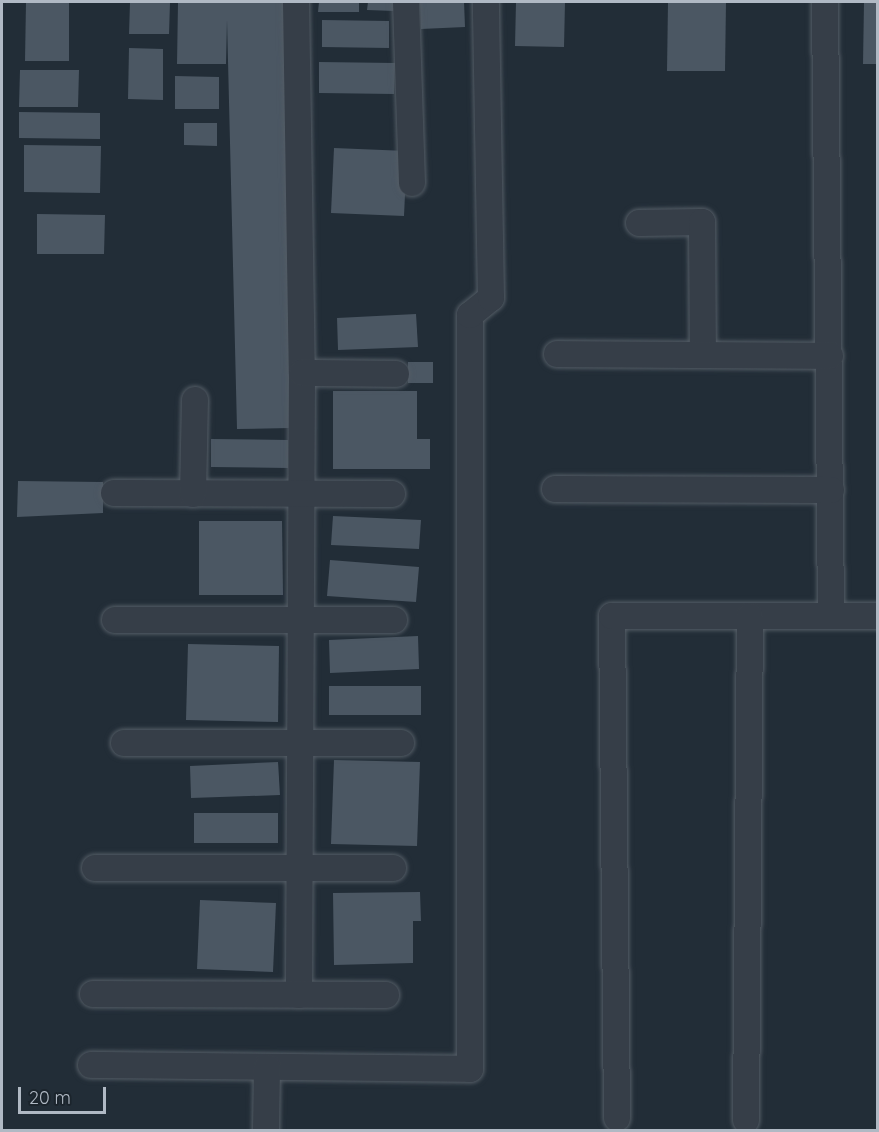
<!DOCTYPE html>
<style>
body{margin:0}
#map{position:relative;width:879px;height:1132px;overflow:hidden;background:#222d37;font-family:Quicksand,sans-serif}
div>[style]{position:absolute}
.building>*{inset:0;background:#4b5763}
.roads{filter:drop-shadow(0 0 2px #535c65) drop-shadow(0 0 2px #535c65)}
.minor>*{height:26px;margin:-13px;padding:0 13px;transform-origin:13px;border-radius:13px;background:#363e48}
span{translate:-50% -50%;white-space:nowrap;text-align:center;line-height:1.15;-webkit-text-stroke:6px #1b242c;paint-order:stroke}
.frame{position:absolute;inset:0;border:3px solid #b0b9c4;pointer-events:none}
.scale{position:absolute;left:18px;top:1087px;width:88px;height:27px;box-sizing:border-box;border:3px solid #b0b9c4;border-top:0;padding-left:8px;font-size:18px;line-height:21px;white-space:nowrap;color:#b0b9c4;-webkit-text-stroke:4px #1b242c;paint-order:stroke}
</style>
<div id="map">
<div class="building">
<div style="clip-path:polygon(26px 2px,69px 2px,69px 61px,25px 61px)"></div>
<div style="clip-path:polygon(130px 2px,170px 2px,169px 34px,129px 34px)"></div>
<div style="clip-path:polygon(178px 2px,287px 2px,290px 428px,237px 429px,227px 20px,226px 64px,177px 64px)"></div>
<div style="clip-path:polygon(319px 2px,359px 2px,359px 12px,318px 12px)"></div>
<div style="clip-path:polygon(368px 2px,394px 2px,394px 11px,367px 10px)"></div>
<div style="clip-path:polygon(420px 2px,464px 2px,465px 27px,421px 29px)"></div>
<div style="clip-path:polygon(516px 2px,565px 2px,564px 47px,515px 46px)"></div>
<div style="clip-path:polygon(668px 2px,726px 2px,725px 71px,667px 71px)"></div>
<div style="clip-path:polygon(864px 2px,878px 2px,878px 64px,863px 64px)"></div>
<div style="clip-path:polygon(322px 20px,389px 21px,389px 48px,322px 47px)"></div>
<div style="clip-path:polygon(129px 48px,163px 49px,163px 100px,128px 99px)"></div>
<div style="clip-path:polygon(319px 62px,395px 63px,394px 94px,319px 93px)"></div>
<div style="clip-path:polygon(20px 70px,79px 70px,78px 107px,19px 107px)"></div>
<div style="clip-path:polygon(175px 76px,219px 77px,219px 109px,175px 109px)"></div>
<div style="clip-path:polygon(19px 112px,100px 113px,100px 139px,19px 138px)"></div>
<div style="clip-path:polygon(184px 123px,217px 123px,217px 146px,184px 145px)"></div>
<div style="clip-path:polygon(24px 145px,101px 146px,100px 193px,24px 192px)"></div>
<div style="clip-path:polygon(334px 148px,407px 151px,404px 216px,331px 213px)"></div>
<div style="clip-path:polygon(37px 214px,105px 215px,104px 254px,37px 254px)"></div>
<div style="clip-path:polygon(416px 314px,418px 347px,338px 350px,337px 318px)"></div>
<div style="clip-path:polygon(408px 362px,433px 362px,433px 383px,408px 383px)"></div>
<div style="clip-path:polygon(333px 391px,417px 391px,417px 439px,430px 439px,430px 469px,333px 469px)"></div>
<div style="clip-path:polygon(211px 439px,288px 440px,288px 468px,211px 467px)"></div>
<div style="clip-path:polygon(18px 481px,103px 482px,103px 513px,17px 517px)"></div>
<div style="clip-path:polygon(333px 516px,421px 520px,419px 549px,331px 545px)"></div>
<div style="clip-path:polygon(199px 521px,282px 521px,283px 595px,199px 595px)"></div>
<div style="clip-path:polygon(330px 560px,419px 567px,416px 602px,327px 596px)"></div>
<div style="clip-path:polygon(418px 636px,419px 669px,330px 673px,329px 640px)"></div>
<div style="clip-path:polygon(188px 644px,279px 646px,278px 722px,186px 720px)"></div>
<div style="clip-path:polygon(329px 686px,421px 686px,421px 715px,329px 715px)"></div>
<div style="clip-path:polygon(334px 760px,420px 762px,417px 846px,331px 844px)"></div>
<div style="clip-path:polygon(278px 762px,280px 795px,191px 798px,190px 766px)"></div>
<div style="clip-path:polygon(194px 813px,278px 813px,278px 843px,194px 843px)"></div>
<div style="clip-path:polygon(420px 892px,421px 921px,413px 921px,413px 963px,334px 965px,333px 893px)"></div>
<div style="clip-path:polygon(200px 900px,276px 903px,273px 972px,197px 969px)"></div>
</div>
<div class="roads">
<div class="minor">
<div style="left:296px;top:2px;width:371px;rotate:89.1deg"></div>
<div style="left:302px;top:373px;width:622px;rotate:90.28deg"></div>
<div style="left:406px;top:2px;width:181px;rotate:88.1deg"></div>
<div style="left:825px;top:2px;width:614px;rotate:89.44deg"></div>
<div style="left:639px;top:223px;width:63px;rotate:-0.9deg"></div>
<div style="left:702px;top:222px;width:133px;rotate:89.6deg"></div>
<div style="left:557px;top:354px;width:273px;rotate:0.4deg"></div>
<div style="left:302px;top:373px;width:94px;rotate:0.6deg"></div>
<div style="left:555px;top:489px;width:276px;rotate:0.2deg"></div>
<div style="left:114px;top:493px;width:278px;rotate:0.2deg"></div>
<div style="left:193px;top:494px;width:94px;rotate:-88.8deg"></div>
<div style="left:115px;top:620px;width:279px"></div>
<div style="left:124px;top:743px;width:277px"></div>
<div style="left:95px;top:868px;width:298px"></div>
<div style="left:93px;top:994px;width:293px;rotate:0.2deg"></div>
<div style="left:91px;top:1065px;width:379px;rotate:0.6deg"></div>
<div style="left:470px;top:1069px;width:754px;rotate:-90deg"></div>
<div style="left:470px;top:315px;width:27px;rotate:-39deg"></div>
<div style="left:491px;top:298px;width:296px;rotate:-91deg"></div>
<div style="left:617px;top:1118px;width:502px;rotate:-90.57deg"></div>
<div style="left:612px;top:616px;width:266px"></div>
<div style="left:746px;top:1120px;width:504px;rotate:-89.55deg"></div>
<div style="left:266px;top:1130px;width:63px;rotate:-89.1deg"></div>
</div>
</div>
<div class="frame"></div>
<div class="scale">20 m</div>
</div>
